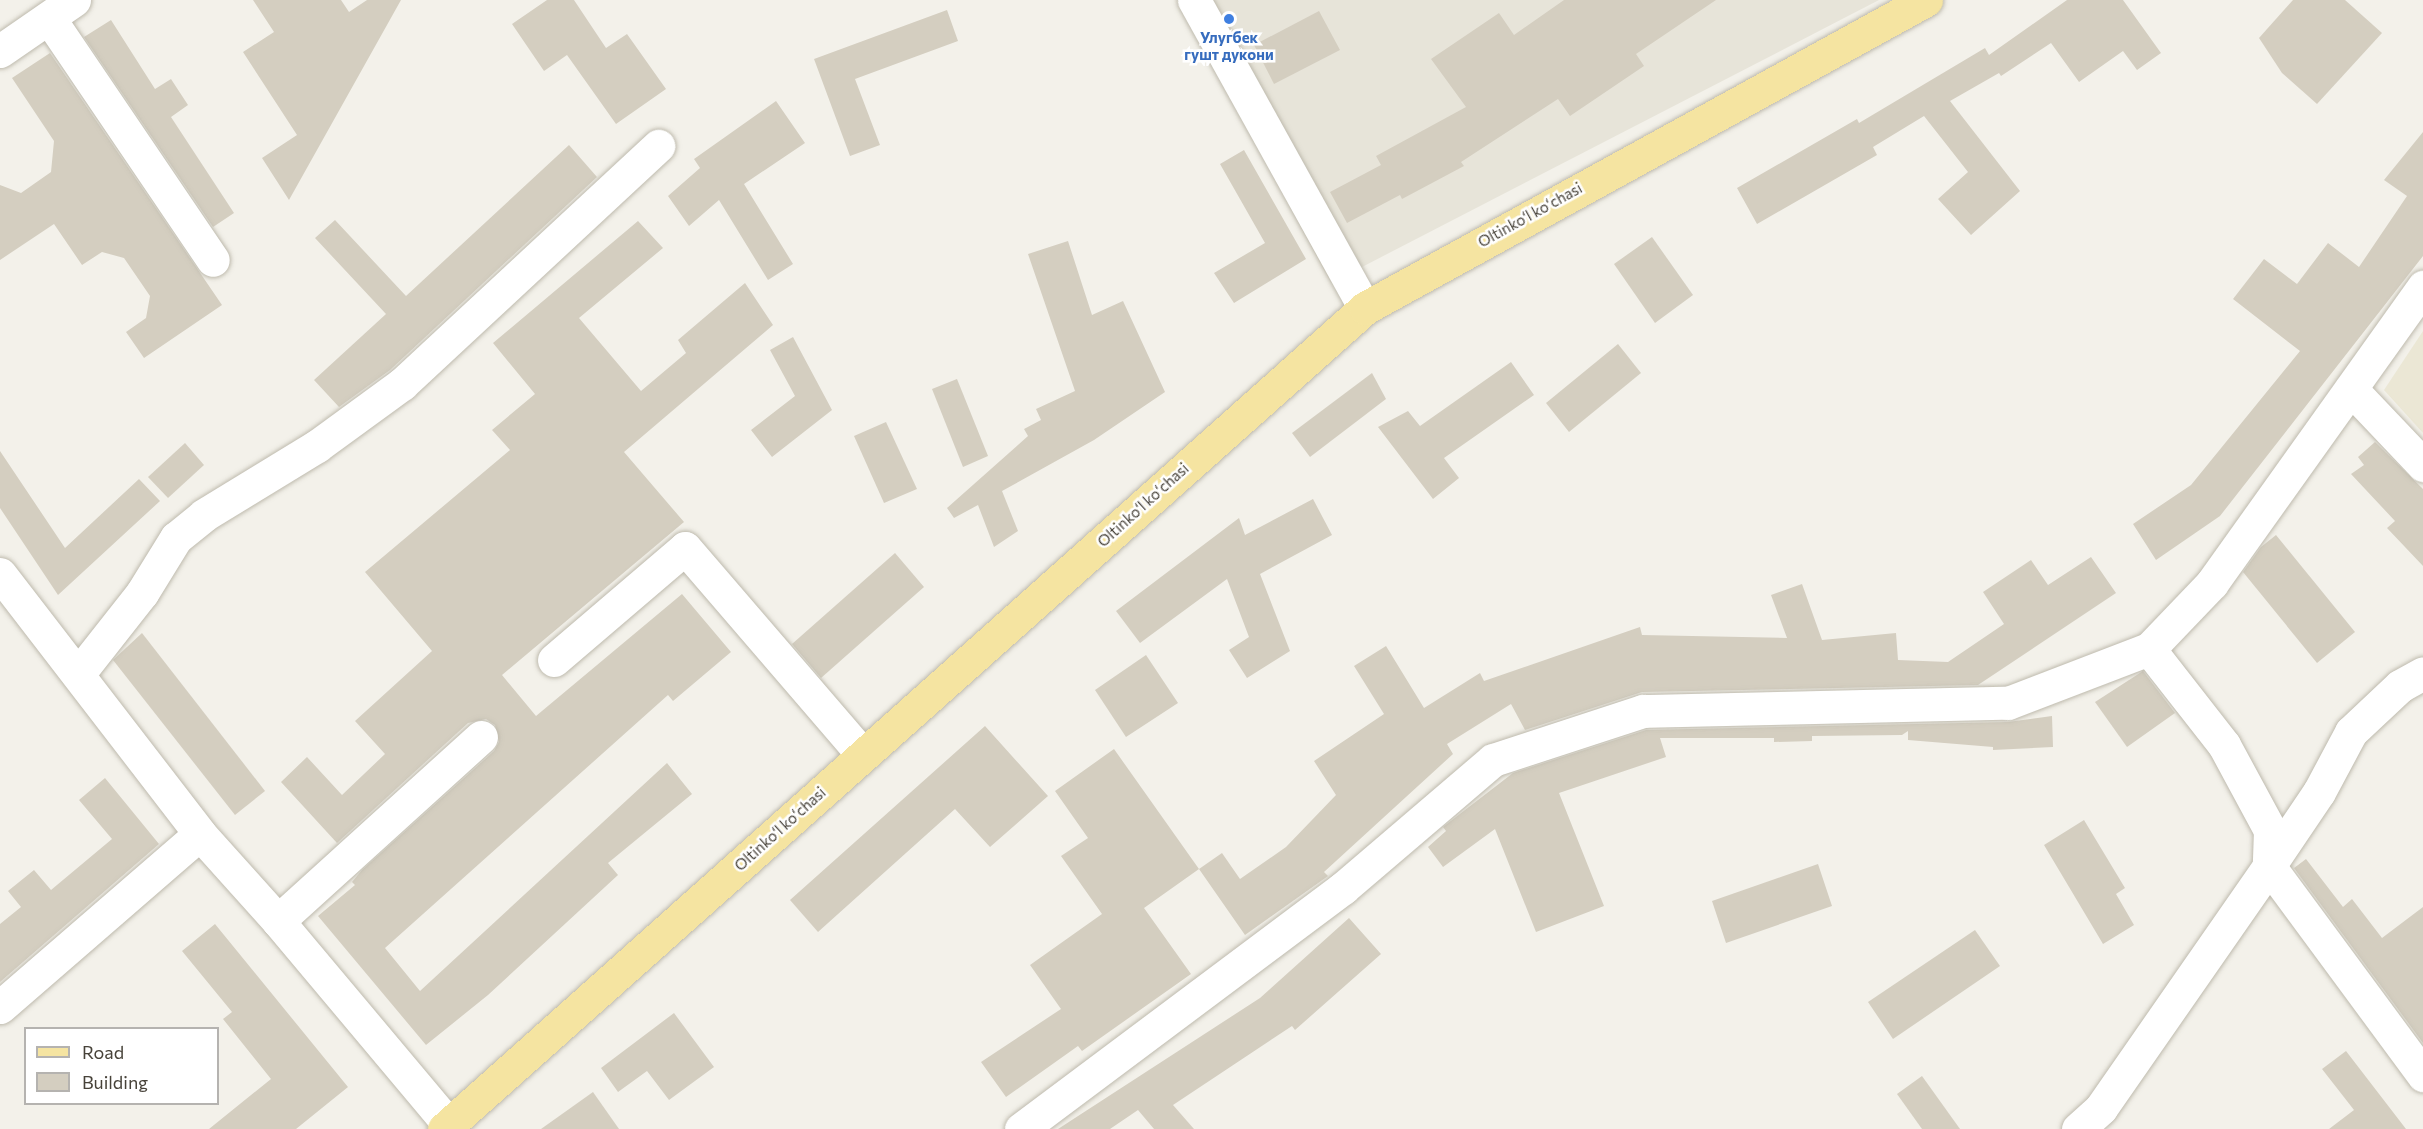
<!DOCTYPE html>
<meta charset="utf-8">
<style>
body{margin:0}
#map{position:relative;width:2423px;height:1129px;overflow:hidden;background:#f3f1ea;font-family:Commissioner,sans-serif}
div>[style]{position:absolute}
.residential>*{inset:0;background:#e7e4d9}
.education>*{inset:0;background:#ebe7d5}
.building>*{inset:0;background:#d4cec0}
.roads{filter:drop-shadow(0 0 2px #bebaad) drop-shadow(0 0 2px #bebaad)}
.minor>*{height:33px;margin:-16.5px;padding:0 16.5px;transform-origin:16.5px;border-radius:16.5px;background:#fff}
.major>*{height:33px;margin:-16.5px;padding:0 16.5px;transform-origin:16.5px;border-radius:16.5px;background:#f5e4a1}
.dots>*{width:16px;height:16px;translate:-50% -50%;box-sizing:border-box;border:3px solid #fff;border-radius:50%}
span{translate:-50% -50%;white-space:nowrap;text-align:center;line-height:1.15;-webkit-text-stroke:5px #fff;paint-order:stroke}
.shop-label{font-size:15px;color:#366cbe;font-weight:700}
.street-label{font-size:15px;color:#474239}
.legend{position:absolute;left:24px;top:1027px;width:195px;height:78px;box-sizing:border-box;background:#fff;border:2px solid #b5b3b0;margin:0;padding:8px 10px;list-style:none;font-size:18px;color:#474239}
.legend li{display:flex;align-items:center;gap:12px;height:30px}
.legend b{width:30px;border:2px solid #b5b3b0}
</style>
<div id="map">
<div class="residential">
<div style="clip-path:polygon(1178px 0,1879px 0,1331px 283px)"></div>
</div>
<div class="education">
<div style="clip-path:polygon(2423px 331px,2423px 433px,2384px 390px)"></div>
</div>
<div class="building">
<div style="clip-path:polygon(253px 0,341px 0,349px 12px,367px 0,401px 0,289px 200px,262px 158px,297px 135px,243px 52px,274px 32px)"></div>
<div style="clip-path:polygon(547px 0,574px 0,606px 48px,627px 34px,666px 89px,616px 124px,567px 55px,544px 71px,512px 24px)"></div>
<div style="clip-path:polygon(1564px 0,1716px 0,1636px 54px,1644px 66px,1570px 116px,1558px 99px,1461px 162px,1464px 166px,1402px 199px,1400px 195px,1347px 223px,1330px 192px,1381px 165px,1376px 156px,1466px 107px,1431px 59px,1499px 13px,1514px 35px)"></div>
<div style="clip-path:polygon(2067px 0,2123px 0,2161px 53px,2137px 70px,2123px 51px,2079px 82px,2051px 43px,2001px 76px,1999px 73px,1950px 101px,2020px 191px,1971px 235px,1938px 199px,1968px 172px,1924px 116px,1873px 147px,1877px 155px,1757px 224px,1737px 188px,1857px 119px,1859px 123px,1985px 48px,1989px 55px)"></div>
<div style="clip-path:polygon(2293px 0,2345px 0,2382px 33px,2317px 104px,2282px 73px,2259px 38px)"></div>
<div style="clip-path:polygon(947px 10px,958px 41px,855px 79px,880px 145px,850px 156px,814px 59px)"></div>
<div style="clip-path:polygon(1319px 11px,1340px 50px,1274px 84px,1254px 45px)"></div>
<div style="clip-path:polygon(111px 20px,155px 89px,171px 79px,188px 105px,171px 117px,234px 213px,213px 227px,84px 37px)"></div>
<div style="clip-path:polygon(50px 53px,222px 305px,144px 358px,126px 332px,146px 318px,150px 296px,124px 258px,102px 252px,82px 265px,54px 224px,0 260px,0 185px,21px 193px,51px 172px,54px 141px,12px 78px)"></div>
<div style="clip-path:polygon(776px 101px,805px 143px,744px 184px,793px 264px,768px 280px,719px 200px,689px 226px,668px 196px,700px 168px,694px 159px)"></div>
<div style="clip-path:polygon(2423px 132px,2423px 256px,2220px 516px,2156px 560px,2133px 524px,2191px 485px,2300px 351px,2233px 299px,2264px 259px,2297px 284px,2328px 243px,2359px 267px,2407px 196px,2384px 180px)"></div>
<div style="clip-path:polygon(569px 145px,597px 177px,390px 370px,339px 407px,314px 380px,386px 314px,315px 238px,335px 220px,406px 296px)"></div>
<div style="clip-path:polygon(1244px 150px,1306px 259px,1234px 303px,1214px 273px,1265px 243px,1220px 164px)"></div>
<div style="clip-path:polygon(638px 221px,663px 248px,579px 318px,641px 391px,686px 353px,678px 340px,745px 283px,773px 325px,624px 452px,684px 522px,502px 675px,536px 716px,682px 594px,731px 652px,673px 701px,668px 695px,385px 948px,420px 991px,667px 763px,692px 794px,608px 863px,618px 875px,488px 995px,426px 1045px,318px 916px,355px 885px,352px 882px,362px 870px,494px 751px,499px 742px,495px 725px,486px 719px,468px 723px,337px 843px,281px 782px,307px 757px,342px 795px,385px 754px,355px 721px,432px 651px,365px 572px,510px 450px,492px 430px,535px 394px,493px 343px)"></div>
<div style="clip-path:polygon(1652px 237px,1693px 295px,1655px 323px,1614px 264px)"></div>
<div style="clip-path:polygon(1068px 241px,1092px 315px,1123px 301px,1165px 392px,1094px 440px,1002px 491px,1018px 531px,994px 547px,978px 505px,954px 518px,947px 508px,1028px 436px,1024px 429px,1041px 420px,1036px 409px,1075px 391px,1028px 254px)"></div>
<div style="clip-path:polygon(793px 337px,832px 410px,772px 457px,751px 430px,795px 396px,770px 350px)"></div>
<div style="clip-path:polygon(1618px 344px,1641px 373px,1569px 432px,1546px 403px)"></div>
<div style="clip-path:polygon(1511px 362px,1534px 395px,1444px 458px,1459px 478px,1433px 499px,1378px 427px,1408px 411px,1420px 426px)"></div>
<div style="clip-path:polygon(1372px 373px,1386px 399px,1310px 457px,1292px 433px)"></div>
<div style="clip-path:polygon(957px 379px,988px 456px,963px 467px,932px 389px)"></div>
<div style="clip-path:polygon(886px 422px,917px 489px,884px 503px,854px 436px)"></div>
<div style="clip-path:polygon(2375px 442px,2423px 489px,2423px 566px,2387px 528px,2395px 521px,2351px 474px,2364px 465px,2358px 457px)"></div>
<div style="clip-path:polygon(185px 443px,204px 465px,168px 498px,148px 477px)"></div>
<div style="clip-path:polygon(0 451px,65px 548px,139px 479px,160px 501px,58px 595px,0 508px)"></div>
<div style="clip-path:polygon(1313px 499px,1332px 535px,1260px 574px,1290px 651px,1247px 678px,1229px 650px,1249px 637px,1227px 579px,1140px 643px,1116px 611px,1239px 518px,1245px 535px)"></div>
<div style="clip-path:polygon(2276px 535px,2355px 632px,2317px 663px,2243px 572px,2261px 547px)"></div>
<div style="clip-path:polygon(895px 553px,924px 587px,821px 678px,792px 644px)"></div>
<div style="clip-path:polygon(2091px 557px,2116px 593px,1978px 685px,1642px 692px,1525px 730px,1511px 704px,1447px 744px,1453px 754px,1324px 872px,1328px 876px,1245px 935px,1199px 869px,1222px 853px,1240px 879px,1286px 847px,1336px 795px,1314px 761px,1384px 714px,1354px 666px,1386px 646px,1424px 708px,1480px 673px,1484px 681px,1640px 627px,1642px 635px,1787px 638px,1771px 595px,1802px 584px,1822px 640px,1896px 633px,1898px 660px,1948px 662px,2004px 624px,1983px 592px,2031px 560px,2048px 585px)"></div>
<div style="clip-path:polygon(142px 633px,265px 791px,235px 815px,113px 660px)"></div>
<div style="clip-path:polygon(1146px 655px,1178px 703px,1126px 737px,1095px 690px)"></div>
<div style="clip-path:polygon(2143px 671px,2175px 713px,2127px 747px,2095px 702px)"></div>
<div style="clip-path:polygon(2052px 716px,2053px 747px,1993px 750px,1993px 747px,1908px 740px,1908px 731px,1902px 735px,1812px 736px,1812px 741px,1774px 742px,1774px 738px,1660px 738px,1666px 757px,1559px 793px,1604px 906px,1536px 932px,1495px 829px,1443px 867px,1428px 847px,1446px 831px,1443px 827px,1513px 773px,1646px 730px,2008px 722px)"></div>
<div style="clip-path:polygon(985px 726px,1048px 796px,990px 847px,955px 809px,818px 932px,790px 900px)"></div>
<div style="clip-path:polygon(1114px 749px,1199px 869px,1144px 908px,1191px 974px,1082px 1051px,1078px 1046px,1006px 1097px,981px 1062px,1061px 1009px,1030px 965px,1102px 914px,1061px 856px,1088px 838px,1055px 791px)"></div>
<div style="clip-path:polygon(105px 778px,159px 844px,0 982px,0 924px,21px 907px,8px 891px,34px 870px,51px 890px,112px 839px,79px 800px)"></div>
<div style="clip-path:polygon(2084px 820px,2125px 888px,2116px 894px,2134px 925px,2103px 944px,2044px 845px)"></div>
<div style="clip-path:polygon(2306px 859px,2343px 907px,2352px 899px,2382px 938px,2423px 907px,2423px 1043px,2294px 868px)"></div>
<div style="clip-path:polygon(1818px 864px,1832px 906px,1726px 943px,1712px 901px)"></div>
<div style="clip-path:polygon(1349px 918px,1381px 954px,1295px 1030px,1292px 1026px,1173px 1105px,1194px 1129px,1154px 1129px,1138px 1110px,1110px 1129px,1058px 1129px,1260px 998px)"></div>
<div style="clip-path:polygon(215px 924px,348px 1087px,296px 1129px,209px 1129px,271px 1079px,223px 1019px,232px 1012px,182px 951px)"></div>
<div style="clip-path:polygon(1975px 930px,2000px 966px,1893px 1039px,1868px 1002px)"></div>
<div style="clip-path:polygon(674px 1013px,714px 1067px,669px 1100px,647px 1071px,618px 1092px,601px 1068px)"></div>
<div style="clip-path:polygon(2346px 1051px,2406px 1129px,2329px 1129px,2354px 1110px,2322px 1069px)"></div>
<div style="clip-path:polygon(1922px 1076px,1960px 1129px,1922px 1129px,1897px 1094px)"></div>
<div style="clip-path:polygon(593px 1092px,619px 1129px,541px 1129px)"></div>
</div>
<div class="roads">
<div class="minor">
<div style="left:1194px;top:0;width:352px;rotate:61deg"></div>
<div style="left:49px;top:18px;width:292px;rotate:55.9deg"></div>
<div style="left:0;top:51px;width:90px;rotate:-34.6deg"></div>
<div style="left:2351px;top:389px;width:105px;rotate:46.5deg"></div>
<div style="left:0;top:574px;width:328px;rotate:52.4deg"></div>
<div style="left:200px;top:834px;width:117px;rotate:48.1deg"></div>
<div style="left:278px;top:921px;width:266px;rotate:50deg"></div>
<div style="left:2149px;top:649px;width:122px;rotate:52deg"></div>
<div style="left:2224px;top:745px;width:97px;rotate:61.6deg"></div>
<div style="left:2270px;top:830px;width:36px;rotate:92deg"></div>
<div style="left:2269px;top:866px;width:260px;rotate:53.6deg"></div>
<div style="left:554px;top:660px;width:172px;rotate:-40.5deg"></div>
<div style="left:685px;top:548px;width:273px;rotate:49.3deg"></div>
<div style="left:79px;top:673px;width:102px;rotate:-51.8deg"></div>
<div style="left:142px;top:593px;width:65px;rotate:-58.3deg"></div>
<div style="left:176px;top:538px;width:36px;rotate:-39deg"></div>
<div style="left:204px;top:515px;width:132px;rotate:-31.4deg"></div>
<div style="left:317px;top:446px;width:105px;rotate:-36.1deg"></div>
<div style="left:402px;top:384px;width:350px;rotate:-42.9deg"></div>
<div style="left:278px;top:921px;width:274px;rotate:-42.2deg"></div>
<div style="left:0;top:1007px;width:264px;rotate:-40.9deg"></div>
<div style="left:1021px;top:1129px;width:402px;rotate:-36.8deg"></div>
<div style="left:1343px;top:888px;width:197px;rotate:-40.5deg"></div>
<div style="left:1493px;top:760px;width:158px;rotate:-18.1deg"></div>
<div style="left:1643px;top:711px;width:365px;rotate:-1.3deg"></div>
<div style="left:2008px;top:703px;width:151px;rotate:-21deg"></div>
<div style="left:2149px;top:649px;width:91px;rotate:-46.3deg"></div>
<div style="left:2212px;top:583px;width:364px;rotate:-54.5deg"></div>
<div style="left:2078px;top:1129px;width:31px;rotate:-42deg"></div>
<div style="left:2101px;top:1108px;width:295px;rotate:-55.2deg"></div>
<div style="left:2269px;top:866px;width:89px;rotate:-56deg"></div>
<div style="left:2319px;top:792px;width:68px;rotate:-61.9deg"></div>
<div style="left:2351px;top:732px;width:67px;rotate:-43.2deg"></div>
<div style="left:2400px;top:686px;width:26px;rotate:-29deg"></div>
</div>
<div class="major">
<div style="left:444px;top:1129px;width:1234px;rotate:-41.71deg"></div>
<div style="left:1365px;top:308px;width:640px;rotate:-28.77deg"></div>
</div>
</div>
<div class="dots">
<div style="left:1229px;top:19px;background:#3f7fe0"></div>
</div>
<div class="shop-label">
<span style="left:1229px;top:46px">Улугбек<br>гушт дукони</span>
</div>
<div class="street-label">
<span style="left:1530px;top:215px;rotate:-29deg">Oltinkoʻl koʻchasi</span>
<span style="left:1143px;top:505px;rotate:-42deg">Oltinkoʻl koʻchasi</span>
<span style="left:780px;top:829px;rotate:-42deg">Oltinkoʻl koʻchasi</span>
</div>
<ul class="legend">
<li><b style="height:8px;background:#f5e4a1"></b>Road</li>
<li><b style="height:16px;background:#d4cec0"></b>Building</li>
</ul>
</div>
